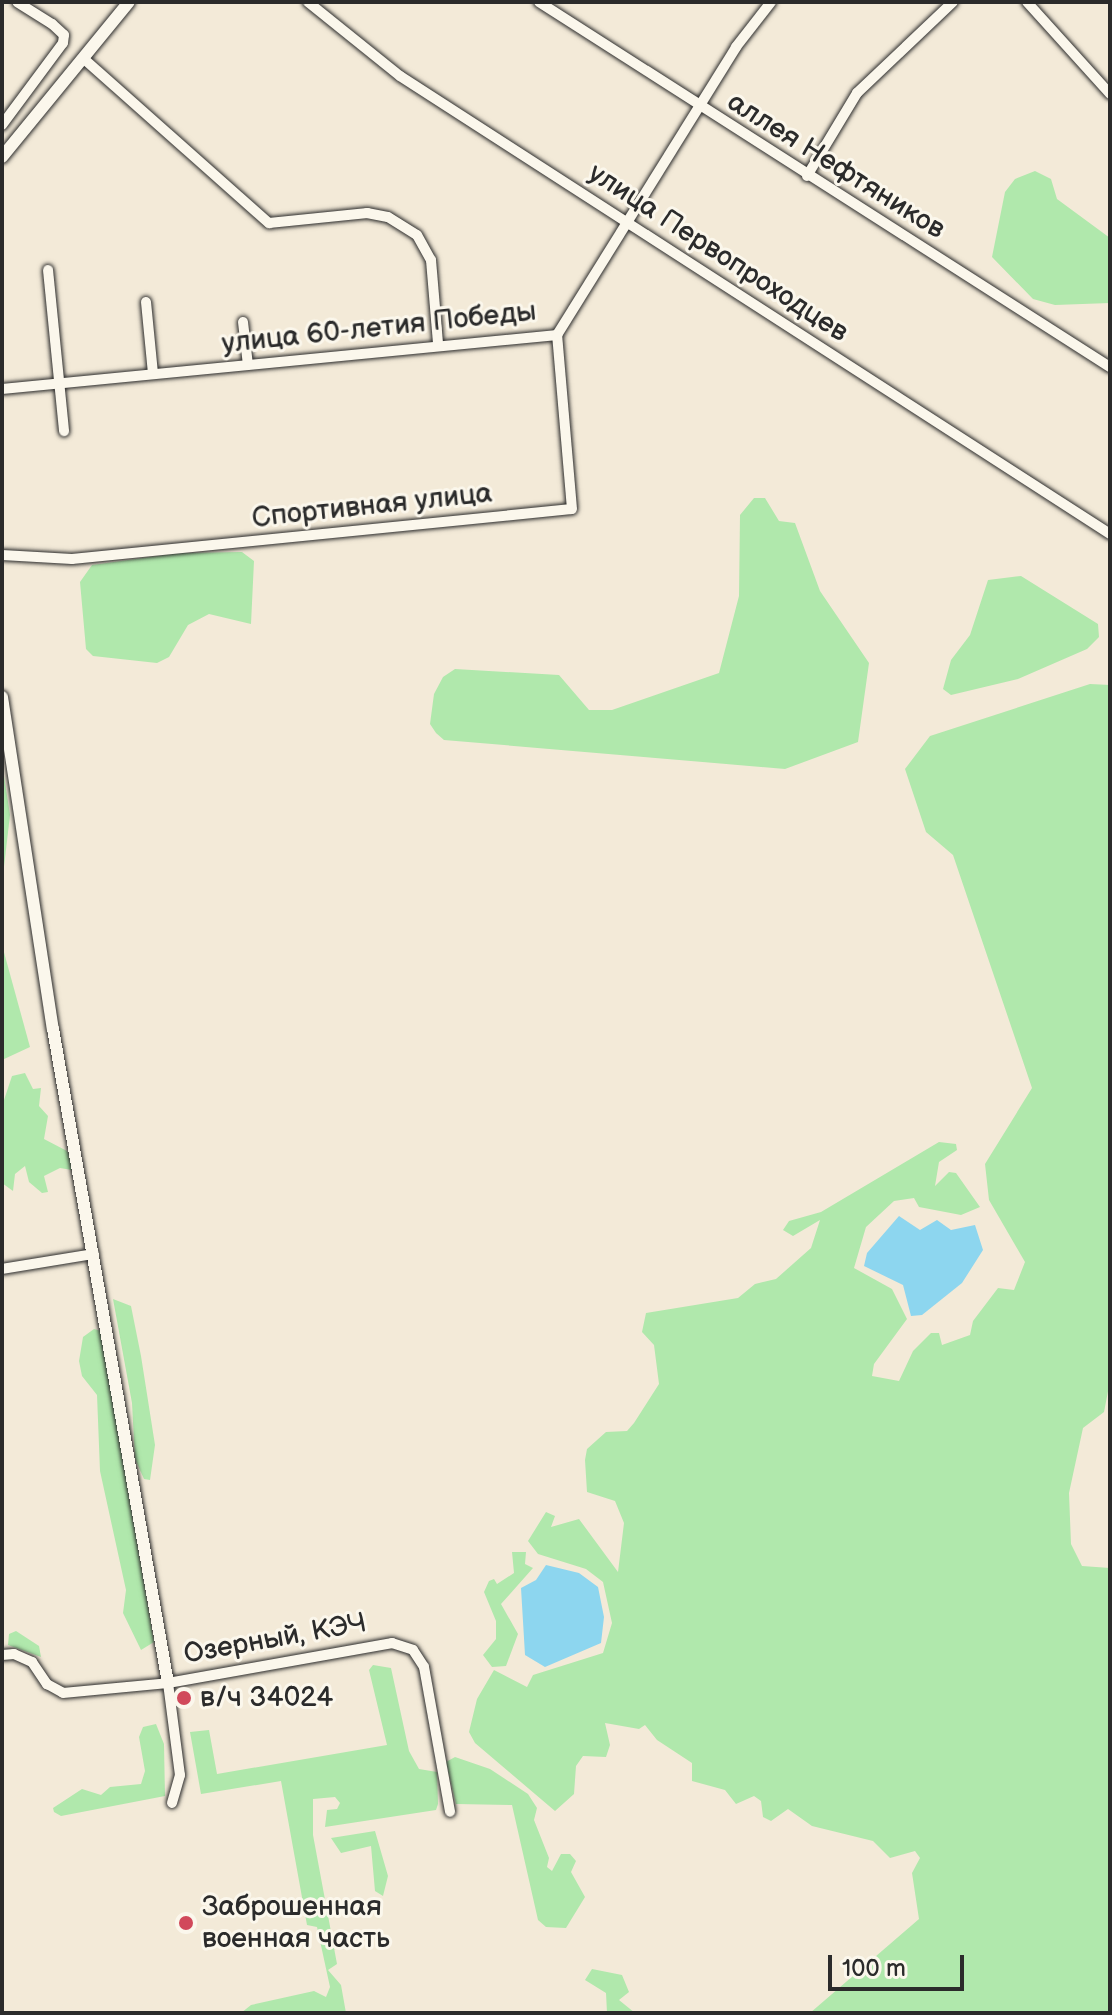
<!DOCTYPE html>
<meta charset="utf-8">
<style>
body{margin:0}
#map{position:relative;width:1112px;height:2015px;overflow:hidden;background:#f3ead8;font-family:"Balsamiq Sans",sans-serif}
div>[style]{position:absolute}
.green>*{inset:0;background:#b0e8ac}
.water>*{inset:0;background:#8dd6ef}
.roads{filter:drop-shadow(0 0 2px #2b2b2b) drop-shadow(0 0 2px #2b2b2b)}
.minor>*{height:10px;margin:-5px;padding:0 5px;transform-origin:5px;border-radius:5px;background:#fbf7ec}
.tertiary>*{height:12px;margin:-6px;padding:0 6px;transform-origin:6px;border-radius:6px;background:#fbf7ec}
.dots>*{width:22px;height:22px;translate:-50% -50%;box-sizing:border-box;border:4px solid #fbf7ec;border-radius:50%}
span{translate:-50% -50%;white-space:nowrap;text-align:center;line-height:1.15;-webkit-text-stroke:6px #fbf7ec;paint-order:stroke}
.street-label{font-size:28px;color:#2b2b2b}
.poi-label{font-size:28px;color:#2b2b2b}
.left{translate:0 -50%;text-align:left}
.frame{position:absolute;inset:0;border:4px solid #2b2b2b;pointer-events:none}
.scale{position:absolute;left:828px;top:1955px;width:136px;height:36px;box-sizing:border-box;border:4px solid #2b2b2b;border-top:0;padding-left:10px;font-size:24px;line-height:28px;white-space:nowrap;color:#2b2b2b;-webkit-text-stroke:6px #fbf7ec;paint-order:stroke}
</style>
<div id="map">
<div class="green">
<div style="clip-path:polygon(1035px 171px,1051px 179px,1057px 199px,1110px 238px,1110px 303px,1055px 305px,1033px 299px,992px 257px,1005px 192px,1015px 179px)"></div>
<div style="clip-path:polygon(754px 498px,765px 498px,779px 521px,795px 523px,820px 591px,869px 663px,858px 742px,785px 769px,444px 740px,436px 733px,430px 724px,434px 694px,443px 677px,455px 669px,559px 675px,589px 710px,612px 710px,719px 673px,739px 596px,740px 515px)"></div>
<div style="clip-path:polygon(242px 552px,254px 561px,251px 624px,209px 614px,188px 625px,169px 657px,157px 663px,93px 656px,86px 649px,80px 582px,92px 565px,179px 553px)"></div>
<div style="clip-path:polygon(1021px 576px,1098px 624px,1099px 637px,1087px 649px,1018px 679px,951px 695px,943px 689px,951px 660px,970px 635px,988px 580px)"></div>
<div style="clip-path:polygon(1090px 684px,1110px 685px,1110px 1381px,1104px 1412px,1083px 1428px,1069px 1493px,1071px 1544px,1082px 1566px,1110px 1568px,1110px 2013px,810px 2013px,919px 1919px,912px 1873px,920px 1858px,915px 1851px,890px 1858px,873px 1841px,812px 1826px,788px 1809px,771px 1821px,763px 1817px,761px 1801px,754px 1796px,736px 1804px,725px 1790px,692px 1781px,692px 1763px,657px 1740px,645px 1725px,639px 1729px,605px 1723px,610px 1745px,606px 1757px,583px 1756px,576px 1766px,574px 1794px,555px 1811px,475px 1743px,469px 1732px,477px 1699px,494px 1670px,527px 1687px,533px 1675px,603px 1653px,612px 1623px,603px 1582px,586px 1569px,538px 1554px,528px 1541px,546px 1512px,555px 1516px,551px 1527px,579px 1519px,618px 1572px,624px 1523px,615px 1501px,587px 1492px,585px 1460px,587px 1449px,606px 1432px,627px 1431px,634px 1423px,659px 1384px,654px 1345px,642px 1332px,646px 1313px,738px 1298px,755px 1284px,776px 1279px,811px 1248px,820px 1220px,793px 1236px,783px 1230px,789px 1221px,821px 1212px,939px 1142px,956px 1144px,957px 1150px,939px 1162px,935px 1186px,949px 1172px,956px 1173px,980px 1207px,961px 1215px,919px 1207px,914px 1198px,894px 1201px,866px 1227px,854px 1268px,892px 1289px,907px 1319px,874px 1364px,872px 1376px,899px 1381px,913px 1351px,931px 1333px,939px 1333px,942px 1345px,970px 1335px,973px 1321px,998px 1288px,1014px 1290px,1025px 1262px,989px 1200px,985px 1164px,1032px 1088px,953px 855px,926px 832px,905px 769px,930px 736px)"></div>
<div style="clip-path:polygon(2px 763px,10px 815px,2px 884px)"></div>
<div style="clip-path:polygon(2px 945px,30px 1047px,2px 1060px)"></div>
<div style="clip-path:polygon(25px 1073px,33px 1089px,41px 1088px,39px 1106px,48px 1116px,44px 1139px,67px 1151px,75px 1163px,72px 1170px,60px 1168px,44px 1176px,48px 1192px,42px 1193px,29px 1182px,25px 1166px,15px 1174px,13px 1191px,2px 1183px,2px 1106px,12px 1076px)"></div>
<div style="clip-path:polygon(113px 1299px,131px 1306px,141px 1356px,155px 1445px,150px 1480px,144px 1479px,135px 1459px,132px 1403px)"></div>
<div style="clip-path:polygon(94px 1329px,101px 1331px,154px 1642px,141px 1650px,123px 1613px,126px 1590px,100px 1471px,97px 1395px,82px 1376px,79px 1361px,83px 1337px)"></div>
<div style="clip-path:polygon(512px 1552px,526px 1552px,525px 1564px,533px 1568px,501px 1604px,518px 1634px,506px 1666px,492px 1667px,483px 1655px,496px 1639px,496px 1621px,484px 1592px,489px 1581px,494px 1579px,497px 1584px,514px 1573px)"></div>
<div style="clip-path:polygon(16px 1631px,39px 1646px,41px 1657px,8px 1645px,9px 1634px)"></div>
<div style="clip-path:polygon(373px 1665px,391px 1668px,409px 1751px,419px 1769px,437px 1772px,438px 1804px,436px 1810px,325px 1827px,327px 1810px,337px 1809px,340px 1803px,335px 1797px,313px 1799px,313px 1835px,337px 1964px,328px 1970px,341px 1985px,346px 2013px,241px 2013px,251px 2005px,314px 1991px,326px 1997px,330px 1987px,317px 1927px,307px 1925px,281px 1781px,201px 1794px,190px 1732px,209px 1730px,217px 1774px,387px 1745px,369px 1670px)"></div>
<div style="clip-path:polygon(156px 1724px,164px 1744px,165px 1796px,61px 1816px,54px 1812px,53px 1808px,82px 1789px,101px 1795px,110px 1787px,141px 1784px,145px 1771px,139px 1737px,143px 1727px)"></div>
<div style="clip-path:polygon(455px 1757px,490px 1769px,528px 1794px,537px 1808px,534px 1820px,549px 1858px,547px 1867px,552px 1871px,561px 1854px,570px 1854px,576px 1861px,571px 1872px,585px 1897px,566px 1928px,546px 1927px,538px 1920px,512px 1805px,456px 1804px,446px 1762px)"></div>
<div style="clip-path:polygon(375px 1831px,388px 1876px,383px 1896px,375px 1891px,371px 1846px,341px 1853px,331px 1838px)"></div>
<div style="clip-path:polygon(592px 1969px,622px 1975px,629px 1992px,619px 2000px,635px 2013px,607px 2013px,606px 1993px,585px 1980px)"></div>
</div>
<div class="water">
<div style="clip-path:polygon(899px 1216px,920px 1230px,937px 1220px,951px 1230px,975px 1225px,983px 1250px,962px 1283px,922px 1315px,911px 1316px,903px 1285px,864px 1266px,867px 1253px)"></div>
<div style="clip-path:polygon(546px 1565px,579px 1573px,598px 1587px,604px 1617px,601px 1643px,545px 1667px,525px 1655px,521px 1588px,536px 1580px)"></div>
</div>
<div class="roads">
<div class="minor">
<div style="left:308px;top:2px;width:118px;rotate:38.8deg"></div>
<div style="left:400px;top:76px;width:845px;rotate:32.82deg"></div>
<div style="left:539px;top:2px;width:678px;rotate:32.59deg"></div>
<div style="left:1027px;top:2px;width:124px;rotate:47.9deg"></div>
<div style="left:83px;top:58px;width:249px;rotate:41.6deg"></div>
<div style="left:269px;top:223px;width:99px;rotate:-5.8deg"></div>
<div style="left:367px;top:213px;width:21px;rotate:11deg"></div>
<div style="left:388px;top:217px;width:34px;rotate:32deg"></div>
<div style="left:417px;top:235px;width:29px;rotate:61deg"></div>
<div style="left:431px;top:260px;width:83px;rotate:85.2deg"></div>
<div style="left:2px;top:125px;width:102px;rotate:-53.4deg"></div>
<div style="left:63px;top:43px;width:8px;rotate:-83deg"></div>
<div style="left:64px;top:35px;width:16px;rotate:-137deg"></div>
<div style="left:52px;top:24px;width:41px;rotate:-147.8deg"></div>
<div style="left:807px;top:176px;width:97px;rotate:-58.9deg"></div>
<div style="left:857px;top:93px;width:132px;rotate:-43.5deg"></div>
<div style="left:48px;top:270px;width:162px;rotate:84.3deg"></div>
<div style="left:146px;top:302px;width:72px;rotate:84.4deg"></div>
<div style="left:243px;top:322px;width:43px;rotate:83.4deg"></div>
<div style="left:2px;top:389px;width:558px;rotate:-5.56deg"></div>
<div style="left:557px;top:335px;width:339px;rotate:-58.1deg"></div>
<div style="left:736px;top:47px;width:57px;rotate:-52.1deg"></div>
<div style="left:2px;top:555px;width:70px;rotate:3.3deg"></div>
<div style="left:72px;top:559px;width:502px;rotate:-5.71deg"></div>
<div style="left:572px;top:509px;width:175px;rotate:-94.9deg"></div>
<div style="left:2px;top:1269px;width:93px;rotate:-9.3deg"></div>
<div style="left:2px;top:1655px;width:12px;rotate:-5deg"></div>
<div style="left:14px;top:1654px;width:20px;rotate:24deg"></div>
<div style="left:32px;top:1662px;width:27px;rotate:56deg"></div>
<div style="left:47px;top:1684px;width:18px;rotate:29deg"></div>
<div style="left:63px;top:1693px;width:105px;rotate:-5.4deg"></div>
<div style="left:168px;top:1683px;width:228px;rotate:-10.1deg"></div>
<div style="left:392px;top:1643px;width:22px;rotate:18deg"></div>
<div style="left:413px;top:1650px;width:20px;rotate:57deg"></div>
<div style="left:424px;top:1667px;width:147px;rotate:79.8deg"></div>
<div style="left:168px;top:1683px;width:93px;rotate:82.6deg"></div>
<div style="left:180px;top:1775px;width:29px;rotate:106deg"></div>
</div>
<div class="tertiary">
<div style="left:2px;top:157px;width:200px;rotate:-50.7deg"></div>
<div style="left:2px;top:697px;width:336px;rotate:81.3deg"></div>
<div style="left:53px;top:1029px;width:664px;rotate:80.03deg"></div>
</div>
</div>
<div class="dots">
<div style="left:184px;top:1698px;background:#d1495b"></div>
<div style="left:186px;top:1923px;background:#d1495b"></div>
</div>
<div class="street-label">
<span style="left:836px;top:166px;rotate:32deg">аллея Нефтяников</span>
<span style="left:718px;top:253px;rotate:33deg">улица Первопроходцев</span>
<span style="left:379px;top:328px;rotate:-6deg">улица 60-летия Победы</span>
<span style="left:372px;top:506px;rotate:-6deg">Спортивная улица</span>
<span style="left:275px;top:1639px;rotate:-10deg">Озерный, КЭЧ</span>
</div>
<div class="poi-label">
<span class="left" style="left:200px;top:1698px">в/ч 34024</span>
<span class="left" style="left:202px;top:1923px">Заброшенная<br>военная часть</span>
</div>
<div class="frame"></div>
<div class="scale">100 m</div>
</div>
